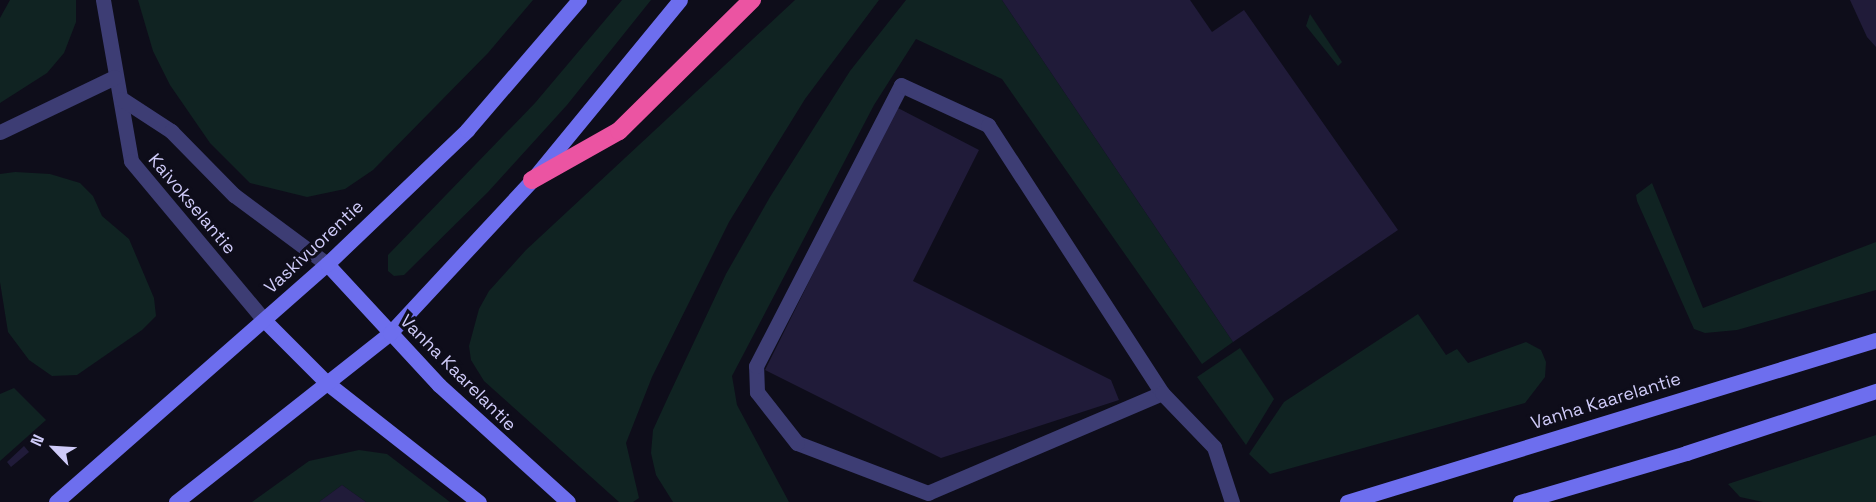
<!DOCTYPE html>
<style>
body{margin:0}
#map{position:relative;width:1876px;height:502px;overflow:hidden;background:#0e0d1a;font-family:"Space Grotesk",sans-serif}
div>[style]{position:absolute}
.green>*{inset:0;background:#102322}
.building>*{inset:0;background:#201b39}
.lane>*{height:15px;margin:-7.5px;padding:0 7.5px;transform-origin:7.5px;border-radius:7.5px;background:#3d3d74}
.street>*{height:15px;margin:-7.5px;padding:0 7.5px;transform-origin:7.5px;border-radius:7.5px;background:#3d3d74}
.secondary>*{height:15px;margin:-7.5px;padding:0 7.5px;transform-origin:7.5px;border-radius:7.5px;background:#6d6eee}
.highway>*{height:18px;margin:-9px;padding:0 9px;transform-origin:9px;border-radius:9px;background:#eb54a2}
span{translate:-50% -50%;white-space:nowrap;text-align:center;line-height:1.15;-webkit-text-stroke:6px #0e0d1a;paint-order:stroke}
.street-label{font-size:18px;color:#cfcbf9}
.north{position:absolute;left:24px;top:418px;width:60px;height:60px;-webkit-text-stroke:4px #0e0d1a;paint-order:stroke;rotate:295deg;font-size:16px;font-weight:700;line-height:24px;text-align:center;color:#cfcbf9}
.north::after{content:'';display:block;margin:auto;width:21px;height:27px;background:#cfcbf9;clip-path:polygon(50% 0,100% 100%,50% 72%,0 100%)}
</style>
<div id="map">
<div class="green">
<div style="clip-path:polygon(10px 0,76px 0,76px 22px,64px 53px,47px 73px,0 103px,0 18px)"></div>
<div style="clip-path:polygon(138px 0,533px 0,488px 53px,373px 170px,345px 189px,307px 197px,250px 183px,210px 143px,170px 85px,153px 51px)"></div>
<div style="clip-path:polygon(622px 0,651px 0,567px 105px,488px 192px,404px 275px,394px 276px,388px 271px,388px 255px,535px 103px)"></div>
<div style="clip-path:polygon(795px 0,879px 0,805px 99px,729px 222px,652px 377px,626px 443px,639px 498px,633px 502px,619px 502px,484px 381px,471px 360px,469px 346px,479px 309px,489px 291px,526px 250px)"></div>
<div style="clip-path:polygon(906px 0,1002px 0,1233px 342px,1202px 364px,1002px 79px,916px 39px,874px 105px,732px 376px,737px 405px,789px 502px,673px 502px,656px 475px,651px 453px,653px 430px,670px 393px,726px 274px,770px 197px,850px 71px)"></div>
<div style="clip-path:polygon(1310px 14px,1342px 62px,1338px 66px,1306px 26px)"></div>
<div style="clip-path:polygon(15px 172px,50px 174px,80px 183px,93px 196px,102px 216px,129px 239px,154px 298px,156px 316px,142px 330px,77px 375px,52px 376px,29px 360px,8px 332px,0 282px,0 174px)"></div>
<div style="clip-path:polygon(1652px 183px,1703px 308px,1876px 242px,1876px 290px,1737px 330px,1705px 333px,1694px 329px,1637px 201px,1636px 195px)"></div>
<div style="clip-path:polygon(1418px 314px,1446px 355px,1457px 349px,1468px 363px,1526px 342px,1541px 350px,1546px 362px,1545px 377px,1525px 403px,1270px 474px,1249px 454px,1284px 402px)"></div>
<div style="clip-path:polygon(1240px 348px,1274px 399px,1246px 445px,1197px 377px)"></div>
<div style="clip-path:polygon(14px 388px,46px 420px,0 461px,0 394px)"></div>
<div style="clip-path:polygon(1876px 435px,1876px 502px,1763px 502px,1740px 497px,1728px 484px)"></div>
<div style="clip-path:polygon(359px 450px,387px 454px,450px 502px,366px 502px,342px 485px,319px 502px,252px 502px,309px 461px)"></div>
</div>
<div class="building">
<div style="clip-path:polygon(1002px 0,1190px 0,1212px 32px,1244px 10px,1398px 230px,1233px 342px)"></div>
<div style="clip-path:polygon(1850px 0,1876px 0,1876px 47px,1867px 37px)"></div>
<div style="clip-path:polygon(896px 107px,979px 150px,913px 281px,1111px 380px,1119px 400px,941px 458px,765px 370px)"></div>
<div style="clip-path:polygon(24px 446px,29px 452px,11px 467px,7px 462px)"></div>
<div style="clip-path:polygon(342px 485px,366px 502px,319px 502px)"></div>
</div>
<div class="lane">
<div style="left:1162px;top:393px;width:254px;rotate:156.9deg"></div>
<div style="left:928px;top:493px;width:140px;rotate:-159.1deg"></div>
<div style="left:797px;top:443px;width:65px;rotate:-128.1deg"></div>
<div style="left:757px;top:392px;width:26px;rotate:-92deg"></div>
<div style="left:756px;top:366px;width:316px;rotate:-62.7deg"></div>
<div style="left:901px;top:85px;width:96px;rotate:24.7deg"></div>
<div style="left:988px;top:125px;width:320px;rotate:57deg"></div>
<div style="left:1162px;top:393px;width:75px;rotate:46.1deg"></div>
<div style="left:1214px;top:447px;width:58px;rotate:71.9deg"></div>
</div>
<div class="street">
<div style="left:103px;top:0;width:163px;rotate:80.1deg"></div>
<div style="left:131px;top:161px;width:207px;rotate:50.1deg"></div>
<div style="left:122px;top:99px;width:59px;rotate:33.1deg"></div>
<div style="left:171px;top:131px;width:90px;rotate:45.5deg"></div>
<div style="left:234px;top:195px;width:116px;rotate:36.6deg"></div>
<div style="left:0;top:132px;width:127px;rotate:-25.6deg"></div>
</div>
<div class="secondary">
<div style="left:327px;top:264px;width:165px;rotate:47.2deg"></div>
<div style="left:439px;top:385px;width:174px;rotate:42.2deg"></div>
<div style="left:264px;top:320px;width:89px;rotate:45deg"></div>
<div style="left:327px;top:383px;width:193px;rotate:38.1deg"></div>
<div style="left:56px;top:502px;width:361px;rotate:-41.3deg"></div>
<div style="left:327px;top:264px;width:194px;rotate:-43.7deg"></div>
<div style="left:467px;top:130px;width:172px;rotate:-49.3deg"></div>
<div style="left:176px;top:502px;width:273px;rotate:-38.3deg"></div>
<div style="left:390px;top:333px;width:209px;rotate:-47.1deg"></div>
<div style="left:532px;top:180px;width:233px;rotate:-50.6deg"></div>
<div style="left:1347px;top:502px;width:553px;rotate:-17.03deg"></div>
<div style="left:1520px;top:502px;width:173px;rotate:-16.4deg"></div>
<div style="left:1686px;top:453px;width:200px;rotate:-18.1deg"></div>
</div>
<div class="highway">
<div style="left:532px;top:180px;width:100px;rotate:-29.4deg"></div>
<div style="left:619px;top:131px;width:187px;rotate:-44.6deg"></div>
</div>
<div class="street-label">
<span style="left:192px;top:204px;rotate:50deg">Kaivokselantie</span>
<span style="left:314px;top:247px;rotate:-43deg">Vaskivuorentie</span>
<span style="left:458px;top:373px;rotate:45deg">Vanha Kaarelantie</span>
<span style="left:1606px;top:401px;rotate:-17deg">Vanha Kaarelantie</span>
</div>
<div class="north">N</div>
</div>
